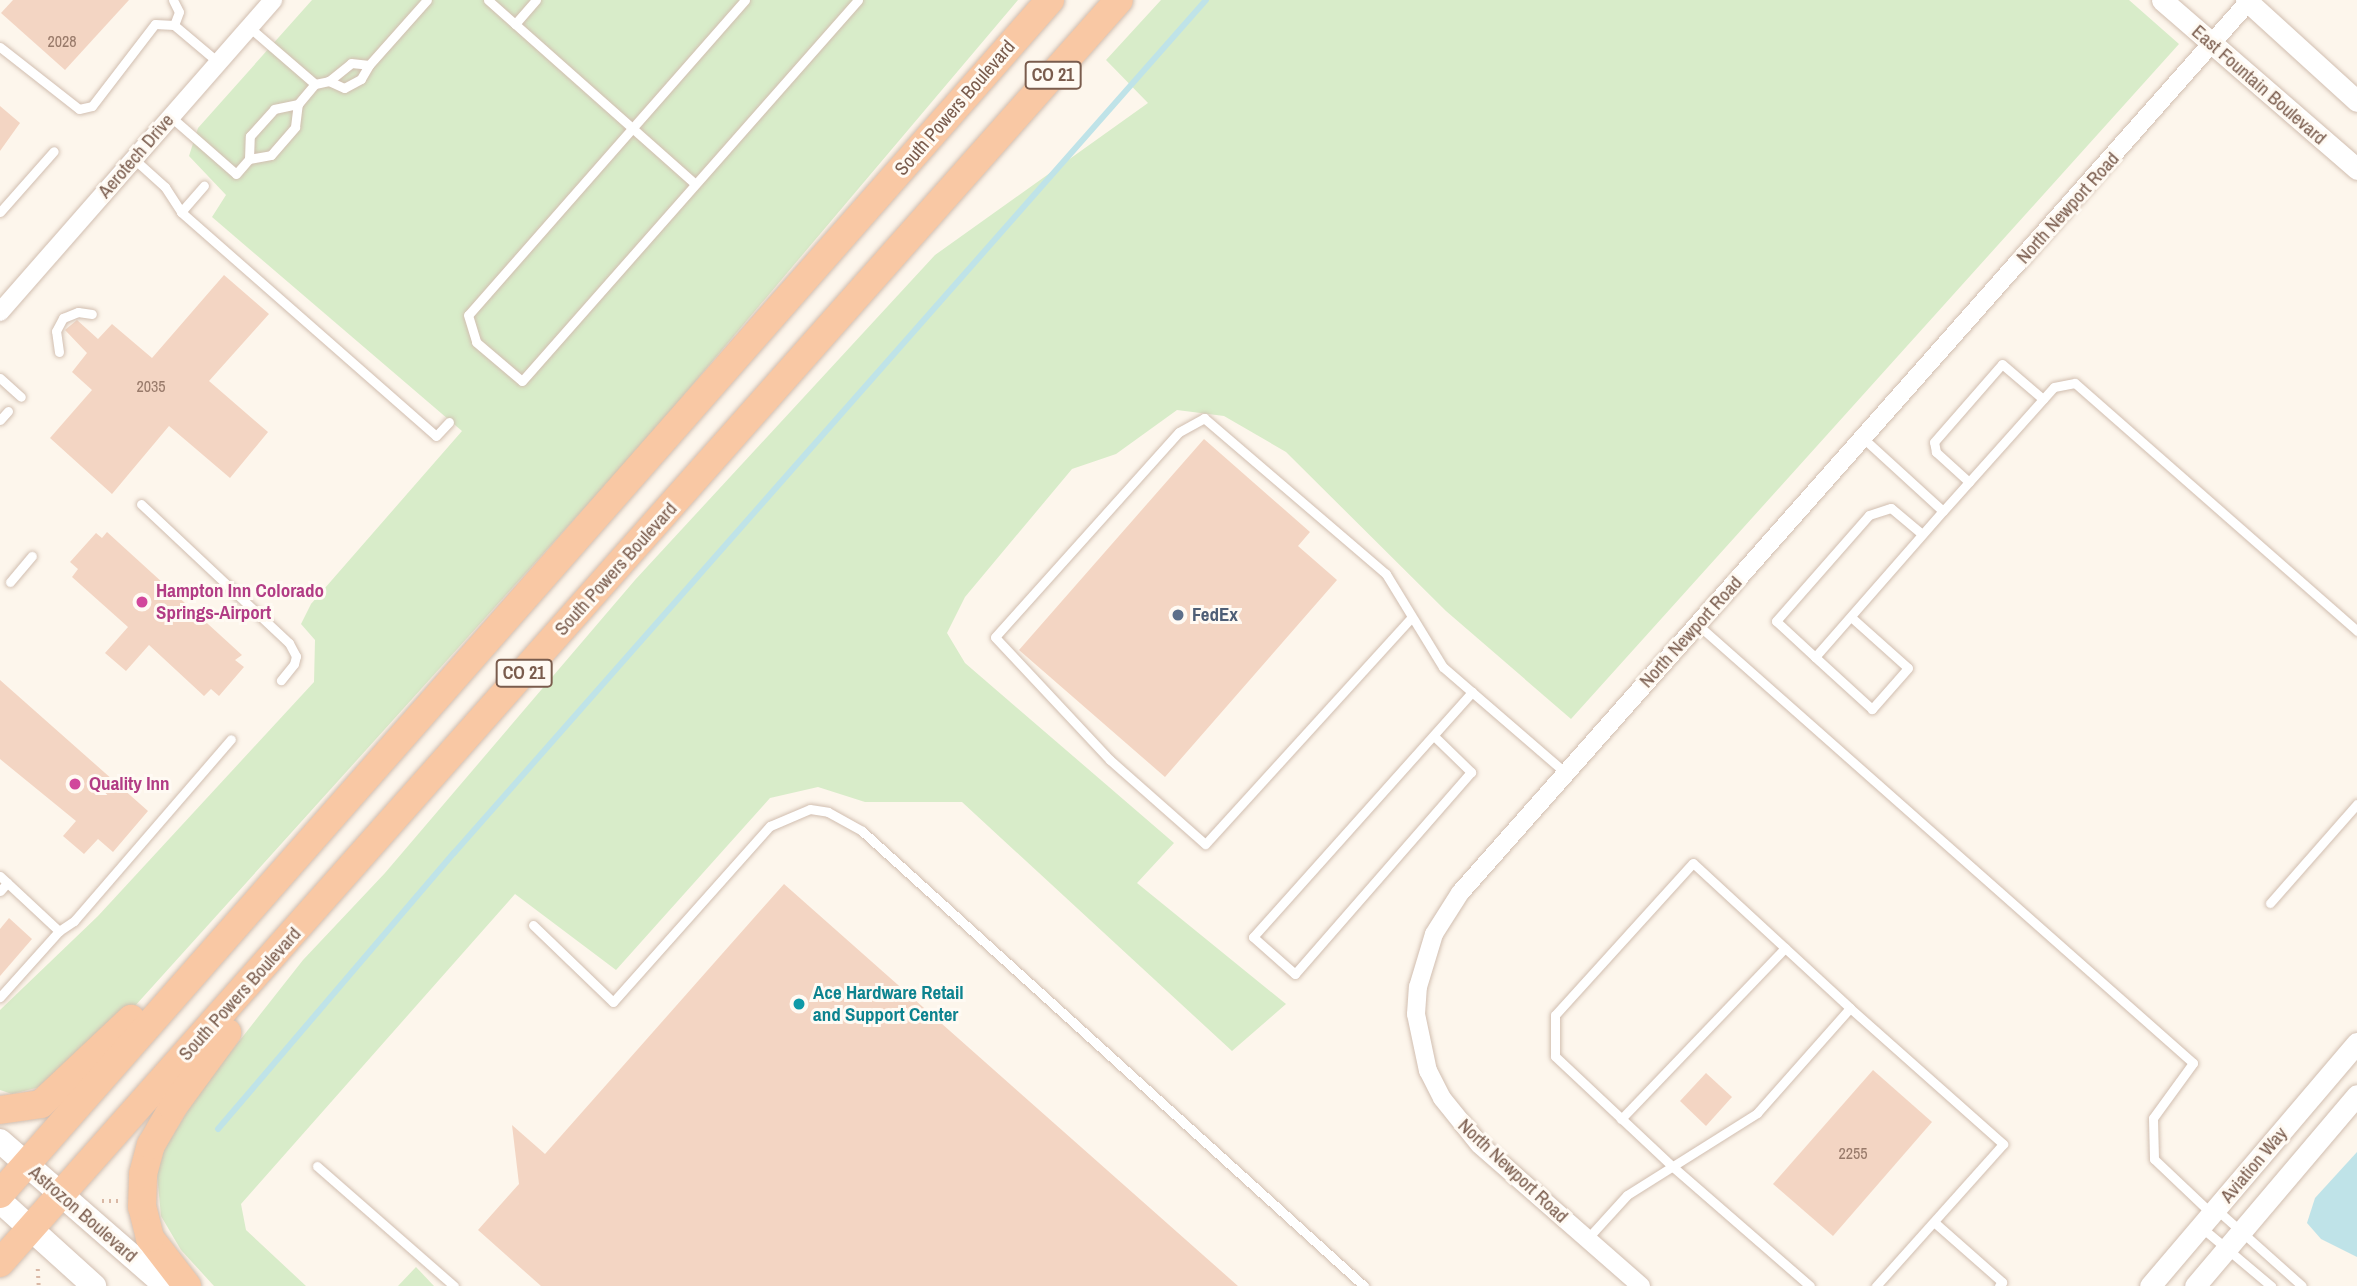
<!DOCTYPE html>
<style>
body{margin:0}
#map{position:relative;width:2357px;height:1286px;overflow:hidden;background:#fdf6ec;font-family:"Archivo Narrow",sans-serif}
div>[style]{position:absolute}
.green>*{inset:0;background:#d8ecc9}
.water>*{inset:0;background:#bfe3e8}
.stream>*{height:6px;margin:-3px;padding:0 3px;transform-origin:3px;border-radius:3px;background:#bfe3e8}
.building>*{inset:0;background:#f3d5c3}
.path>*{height:3.5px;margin-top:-1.75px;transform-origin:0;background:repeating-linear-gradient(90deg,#d9b8a5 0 2px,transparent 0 7px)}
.roads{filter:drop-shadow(0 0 2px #d1beb0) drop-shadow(0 0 2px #d1beb0)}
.service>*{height:9px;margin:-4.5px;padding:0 4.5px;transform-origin:4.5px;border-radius:4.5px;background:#fff}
.minor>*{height:18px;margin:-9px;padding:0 9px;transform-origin:9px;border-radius:9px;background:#fff}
.tertiary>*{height:21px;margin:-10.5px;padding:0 10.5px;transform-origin:10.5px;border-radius:10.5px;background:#fff}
.secondary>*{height:24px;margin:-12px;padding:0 12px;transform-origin:12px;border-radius:12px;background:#fff}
.trunk>*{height:28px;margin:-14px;padding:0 14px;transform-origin:14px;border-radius:14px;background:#f9c8a4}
.dots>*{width:19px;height:19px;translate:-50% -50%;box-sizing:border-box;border:4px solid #fffaf3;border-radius:50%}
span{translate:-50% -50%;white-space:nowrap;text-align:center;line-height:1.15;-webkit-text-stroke:6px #fffaf3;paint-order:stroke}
.number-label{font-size:16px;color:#987a6a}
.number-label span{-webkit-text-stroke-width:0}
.shield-label span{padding:2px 5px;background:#fffaf3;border:2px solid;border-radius:5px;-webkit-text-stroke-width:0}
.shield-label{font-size:18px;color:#7a5c4d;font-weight:700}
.street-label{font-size:19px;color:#7a5c4d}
.hotel-label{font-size:19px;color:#b23c85;font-weight:700}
.left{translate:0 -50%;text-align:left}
.service-label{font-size:19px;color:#4e5e75;font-weight:700}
.culture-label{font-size:19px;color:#0d838f;font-weight:700}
</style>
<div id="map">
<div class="green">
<div style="clip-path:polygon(312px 0,1018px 0,645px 441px,125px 1017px,56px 1083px,12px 1094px,0 1090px,0 1010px,98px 916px,314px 682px,315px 640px,301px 624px,311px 604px,462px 431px,212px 217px,226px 195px,189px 156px,198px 128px)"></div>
<div style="clip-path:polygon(1161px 0,2129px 0,2179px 44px,1571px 719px,1446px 611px,1286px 452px,1224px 416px,1177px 410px,1116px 454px,1072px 469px,965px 597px,947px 633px,965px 663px,1174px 843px,1137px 883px,1286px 1004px,1232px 1051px,962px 802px,865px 802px,818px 787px,770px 798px,616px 970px,515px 894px,241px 1204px,246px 1230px,306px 1286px,214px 1286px,181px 1250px,161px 1216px,157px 1174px,164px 1150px,199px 1092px,303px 960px,385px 873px,635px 580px,935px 255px,1148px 103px,1106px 60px)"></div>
<div style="clip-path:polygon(416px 1267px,434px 1286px,398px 1286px)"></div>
</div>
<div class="water">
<div style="clip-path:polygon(2357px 1152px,2357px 1257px,2321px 1239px,2307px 1223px,2315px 1198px)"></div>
</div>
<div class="stream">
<div style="left:218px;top:1129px;width:363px;rotate:-49.5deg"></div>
<div style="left:454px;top:853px;width:1137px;rotate:-48.6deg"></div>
</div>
<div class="building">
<div style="clip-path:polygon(13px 0,129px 0,65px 70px,1px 13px)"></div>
<div style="clip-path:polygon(0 106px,20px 123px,0 151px)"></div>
<div style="clip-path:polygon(224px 275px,269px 314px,209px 381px,268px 432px,230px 478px,169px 426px,112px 494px,50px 438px,92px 390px,72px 372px,87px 353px,65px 330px,77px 320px,98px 339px,112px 324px,152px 358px)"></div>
<div style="clip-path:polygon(1204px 439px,1310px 532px,1298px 546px,1337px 580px,1165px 777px,1019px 650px)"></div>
<div style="clip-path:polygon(107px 532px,242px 655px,235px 660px,244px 667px,219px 696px,211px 689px,204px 696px,149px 645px,126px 671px,105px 653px,128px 627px,72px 577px,78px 569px,70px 562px,96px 533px,102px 538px)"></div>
<div style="clip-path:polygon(0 680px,148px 811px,113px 852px,98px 839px,84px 854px,63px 836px,76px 821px,0 759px)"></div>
<div style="clip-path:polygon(784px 884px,1238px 1286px,541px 1286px,478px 1230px,519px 1184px,512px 1125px,545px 1154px)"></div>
<div style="clip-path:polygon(9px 918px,32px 939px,0 976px,0 929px)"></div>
<div style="clip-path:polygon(1873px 1070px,1932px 1122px,1833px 1236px,1773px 1184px)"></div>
<div style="clip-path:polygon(1706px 1073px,1732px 1097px,1706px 1126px,1680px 1101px)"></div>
</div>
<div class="path">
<div style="left:102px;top:1201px;width:17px"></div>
<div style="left:38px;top:1269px;width:17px;rotate:87deg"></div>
</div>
<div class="roads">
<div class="service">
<div style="left:173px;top:0;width:13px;rotate:63deg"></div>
<div style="left:179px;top:12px;width:14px;rotate:111deg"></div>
<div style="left:488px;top:0;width:277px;rotate:41.6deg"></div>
<div style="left:745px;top:0;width:419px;rotate:131.3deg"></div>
<div style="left:468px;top:315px;width:28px;rotate:73deg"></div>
<div style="left:476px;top:342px;width:60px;rotate:40.3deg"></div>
<div style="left:522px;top:381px;width:508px;rotate:-48.59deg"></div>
<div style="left:515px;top:24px;width:32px;rotate:-49deg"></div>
<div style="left:0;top:47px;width:100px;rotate:38.1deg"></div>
<div style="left:79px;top:109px;width:13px;rotate:-13deg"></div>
<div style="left:92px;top:106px;width:103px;rotate:-52.5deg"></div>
<div style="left:155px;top:24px;width:19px;rotate:3deg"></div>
<div style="left:174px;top:25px;width:57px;rotate:40.1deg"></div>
<div style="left:369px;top:65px;width:87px;rotate:-48.3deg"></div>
<div style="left:315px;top:84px;width:14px;rotate:-12deg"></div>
<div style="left:329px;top:81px;width:28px;rotate:-39deg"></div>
<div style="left:351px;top:63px;width:18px;rotate:6deg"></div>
<div style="left:369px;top:65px;width:16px;rotate:120deg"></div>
<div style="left:361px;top:79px;width:19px;rotate:152deg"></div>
<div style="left:344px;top:88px;width:17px;rotate:-155deg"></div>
<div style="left:171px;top:117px;width:86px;rotate:41.2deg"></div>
<div style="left:236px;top:174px;width:20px;rotate:-49deg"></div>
<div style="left:249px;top:159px;width:22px;rotate:-10deg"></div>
<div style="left:271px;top:155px;width:37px;rotate:-49deg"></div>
<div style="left:295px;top:127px;width:23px;rotate:-83deg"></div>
<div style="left:298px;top:104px;width:26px;rotate:-50deg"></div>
<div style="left:315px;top:84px;width:87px;rotate:-139.2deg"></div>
<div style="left:134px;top:159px;width:42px;rotate:42.1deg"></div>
<div style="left:165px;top:187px;width:30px;rotate:57deg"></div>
<div style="left:181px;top:212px;width:339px;rotate:41.3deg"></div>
<div style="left:436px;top:436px;width:19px;rotate:-47deg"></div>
<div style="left:249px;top:159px;width:23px;rotate:-88deg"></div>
<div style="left:250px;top:136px;width:36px;rotate:-48deg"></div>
<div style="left:274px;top:109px;width:25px;rotate:-12deg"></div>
<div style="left:0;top:212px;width:81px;rotate:-48.5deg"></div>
<div style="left:181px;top:212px;width:35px;rotate:-49deg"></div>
<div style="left:59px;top:352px;width:21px;rotate:-98deg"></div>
<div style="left:56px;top:331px;width:15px;rotate:-62deg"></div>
<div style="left:63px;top:318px;width:16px;rotate:-22deg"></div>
<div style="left:78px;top:312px;width:14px;rotate:8deg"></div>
<div style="left:0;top:378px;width:28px;rotate:42deg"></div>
<div style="left:0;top:420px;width:12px;rotate:-48deg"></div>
<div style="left:1863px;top:438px;width:108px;rotate:42.4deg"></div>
<div style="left:1943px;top:511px;width:166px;rotate:-48.2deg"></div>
<div style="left:2054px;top:387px;width:21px;rotate:-11deg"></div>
<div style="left:2075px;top:383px;width:376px;rotate:41.3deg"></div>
<div style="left:1969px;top:482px;width:45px;rotate:-137.7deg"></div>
<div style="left:1936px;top:452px;width:10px;rotate:-101deg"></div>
<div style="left:1934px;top:442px;width:103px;rotate:-48.9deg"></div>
<div style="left:2002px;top:364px;width:54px;rotate:40.5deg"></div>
<div style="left:141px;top:504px;width:203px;rotate:43.2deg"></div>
<div style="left:289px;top:643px;width:15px;rotate:62deg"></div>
<div style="left:296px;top:656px;width:8px;rotate:104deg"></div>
<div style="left:294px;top:664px;width:21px;rotate:129deg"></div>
<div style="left:10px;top:582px;width:34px;rotate:-50deg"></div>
<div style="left:1851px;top:617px;width:76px;rotate:41.8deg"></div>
<div style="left:1908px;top:668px;width:55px;rotate:131.3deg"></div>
<div style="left:1872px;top:709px;width:77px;rotate:-137.6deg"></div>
<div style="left:1815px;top:657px;width:194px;rotate:-48.8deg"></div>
<div style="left:1410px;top:619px;width:304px;rotate:132.3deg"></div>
<div style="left:1205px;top:844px;width:127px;rotate:-138.5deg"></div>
<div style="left:1110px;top:760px;width:168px;rotate:-133.1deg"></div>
<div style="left:995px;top:637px;width:275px;rotate:-48.1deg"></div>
<div style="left:1179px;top:432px;width:29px;rotate:-29deg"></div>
<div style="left:1204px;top:418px;width:240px;rotate:40.6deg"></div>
<div style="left:1386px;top:574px;width:109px;rotate:58.5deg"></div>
<div style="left:1443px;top:667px;width:162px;rotate:40.8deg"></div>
<div style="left:1698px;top:625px;width:661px;rotate:41.5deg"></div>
<div style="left:2193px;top:1063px;width:68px;rotate:126deg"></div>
<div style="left:2153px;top:1118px;width:41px;rotate:88.6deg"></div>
<div style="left:2154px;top:1159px;width:79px;rotate:43.5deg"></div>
<div style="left:1815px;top:657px;width:53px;rotate:-137.3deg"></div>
<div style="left:1776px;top:621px;width:141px;rotate:-48.7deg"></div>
<div style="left:1869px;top:515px;width:23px;rotate:-18deg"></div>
<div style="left:1891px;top:508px;width:40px;rotate:40deg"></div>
<div style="left:1434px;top:736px;width:52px;rotate:44.2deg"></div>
<div style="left:1471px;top:772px;width:268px;rotate:131.1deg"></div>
<div style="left:1295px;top:974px;width:56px;rotate:-138.6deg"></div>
<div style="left:1253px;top:937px;width:329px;rotate:-48.2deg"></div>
<div style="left:0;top:876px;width:81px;rotate:43deg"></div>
<div style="left:59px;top:931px;width:89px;rotate:131.8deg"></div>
<div style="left:0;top:891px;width:11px;rotate:-49deg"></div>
<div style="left:2270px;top:903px;width:132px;rotate:-48.7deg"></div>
<div style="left:533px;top:925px;width:111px;rotate:43.9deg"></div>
<div style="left:613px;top:1002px;width:236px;rotate:-48.3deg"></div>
<div style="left:770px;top:826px;width:43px;rotate:-23deg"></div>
<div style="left:810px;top:809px;width:18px;rotate:9deg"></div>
<div style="left:828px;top:812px;width:39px;rotate:29deg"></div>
<div style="left:862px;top:831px;width:678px;rotate:42.19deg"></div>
<div style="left:59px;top:931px;width:18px;rotate:-34deg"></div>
<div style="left:74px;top:921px;width:240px;rotate:-49.2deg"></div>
<div style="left:1621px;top:1119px;width:237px;rotate:-46.2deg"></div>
<div style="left:317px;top:1166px;width:182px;rotate:41.2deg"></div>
<div style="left:2216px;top:1209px;width:115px;rotate:41.8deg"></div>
<div style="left:1934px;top:1222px;width:91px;rotate:41.4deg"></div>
<div style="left:2002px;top:1282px;width:5px;rotate:127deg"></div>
<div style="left:2201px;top:1227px;width:92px;rotate:40.1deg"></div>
<div style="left:1587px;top:1239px;width:59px;rotate:-47.7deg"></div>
<div style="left:1627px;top:1195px;width:154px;rotate:-32.2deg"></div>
<div style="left:1757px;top:1113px;width:140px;rotate:-48.5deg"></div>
<div style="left:1850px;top:1008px;width:205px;rotate:41.6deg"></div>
<div style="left:2003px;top:1144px;width:191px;rotate:131.8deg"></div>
<div style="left:1810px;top:1286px;width:181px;rotate:-139deg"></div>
<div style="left:1673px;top:1167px;width:162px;rotate:-136.8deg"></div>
<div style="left:1555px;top:1056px;width:41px;rotate:-90deg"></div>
<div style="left:1555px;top:1015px;width:205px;rotate:-47.8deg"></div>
<div style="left:1693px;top:863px;width:214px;rotate:42.7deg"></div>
</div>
<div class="minor">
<div style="left:0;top:312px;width:415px;rotate:-48.8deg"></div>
<div style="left:1641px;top:1286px;width:215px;rotate:-138.8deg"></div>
<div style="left:1479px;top:1144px;width:59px;rotate:-128.8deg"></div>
<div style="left:1442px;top:1098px;width:30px;rotate:-117deg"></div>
<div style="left:1428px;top:1071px;width:58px;rotate:-101.9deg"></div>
<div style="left:1416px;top:1014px;width:27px;rotate:-86deg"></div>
<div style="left:1418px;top:987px;width:55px;rotate:-73.2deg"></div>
<div style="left:1434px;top:934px;width:49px;rotate:-57.6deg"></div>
<div style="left:1460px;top:893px;width:1192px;rotate:-48.5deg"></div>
</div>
<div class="tertiary">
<div style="left:2162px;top:0;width:258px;rotate:40.9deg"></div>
<div style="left:2246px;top:0;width:150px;rotate:42.3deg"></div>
<div style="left:2150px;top:1286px;width:319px;rotate:-49.6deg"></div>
<div style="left:2195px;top:1286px;width:250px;rotate:-49.7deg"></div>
</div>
<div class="secondary">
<div style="left:0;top:1141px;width:220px;rotate:41.1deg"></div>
<div style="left:0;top:1201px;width:127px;rotate:42.1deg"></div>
</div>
<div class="trunk">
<div style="left:0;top:1110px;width:41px;rotate:-8.3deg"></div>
<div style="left:41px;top:1104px;width:124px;rotate:-43.4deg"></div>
<div style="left:0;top:1194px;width:1590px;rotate:-48.67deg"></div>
<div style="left:0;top:1263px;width:1687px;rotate:-48.46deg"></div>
<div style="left:187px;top:1286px;width:61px;rotate:-127.6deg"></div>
<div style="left:150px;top:1238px;width:32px;rotate:-104deg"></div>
<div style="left:142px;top:1207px;width:33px;rotate:-88deg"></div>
<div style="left:143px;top:1174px;width:30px;rotate:-75deg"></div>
<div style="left:151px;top:1145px;width:44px;rotate:-59.9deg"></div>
<div style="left:173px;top:1107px;width:92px;rotate:-53.9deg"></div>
</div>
</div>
<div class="dots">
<div style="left:142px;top:602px;background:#d1479c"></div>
<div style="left:1178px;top:615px;background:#5c6f8a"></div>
<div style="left:75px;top:784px;background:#d1479c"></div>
<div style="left:799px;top:1004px;background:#0f9aa8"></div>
</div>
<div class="number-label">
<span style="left:62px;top:41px">2028</span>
<span style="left:151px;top:386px">2035</span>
<span style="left:1853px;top:1153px">2255</span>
</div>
<div class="shield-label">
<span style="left:1053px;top:75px">CO 21</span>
<span style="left:524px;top:673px">CO 21</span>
</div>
<div class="street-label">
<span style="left:2259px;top:85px;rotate:41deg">East Fountain Boulevard</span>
<span style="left:955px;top:108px;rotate:-49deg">South Powers Boulevard</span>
<span style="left:136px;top:156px;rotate:-49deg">Aerotech Drive</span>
<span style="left:2068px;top:208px;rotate:-48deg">North Newport Road</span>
<span style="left:616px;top:569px;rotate:-48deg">South Powers Boulevard</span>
<span style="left:1691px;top:632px;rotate:-48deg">North Newport Road</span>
<span style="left:240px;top:994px;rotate:-48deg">South Powers Boulevard</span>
<span style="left:2254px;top:1165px;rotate:-50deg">Aviation Way</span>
<span style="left:1513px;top:1171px;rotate:43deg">North Newport Road</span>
<span style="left:83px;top:1214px;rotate:41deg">Astrozon Boulevard</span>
</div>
<div class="hotel-label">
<span class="left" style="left:156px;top:602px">Hampton Inn Colorado<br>Springs-Airport</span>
<span class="left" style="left:89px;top:784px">Quality Inn</span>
</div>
<div class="service-label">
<span class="left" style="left:1192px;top:615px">FedEx</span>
</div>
<div class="culture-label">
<span class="left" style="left:813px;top:1004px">Ace Hardware Retail<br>and Support Center</span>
</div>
</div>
